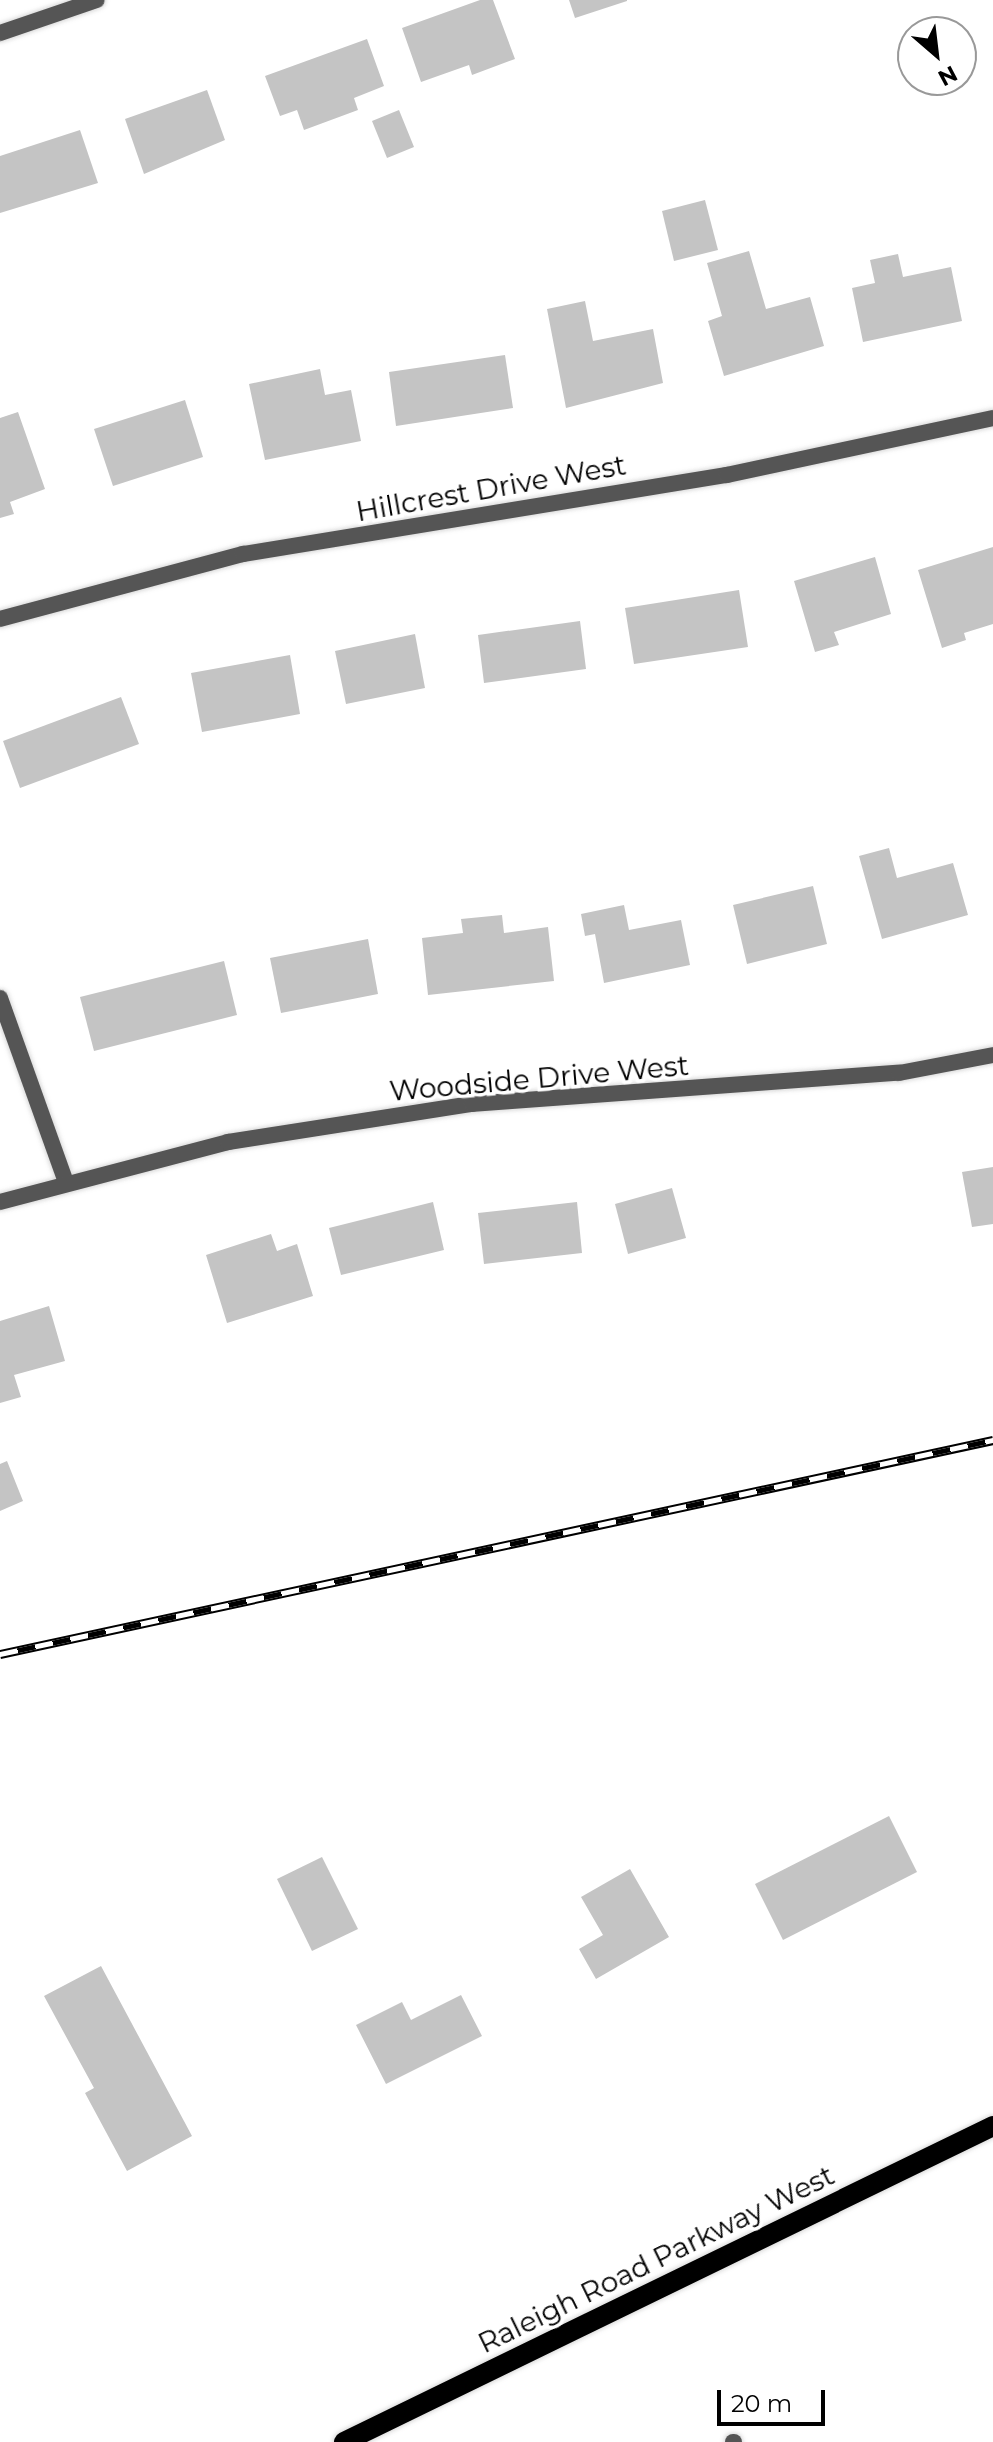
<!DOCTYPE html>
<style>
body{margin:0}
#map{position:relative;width:993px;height:2442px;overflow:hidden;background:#fff;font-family:Montserrat,sans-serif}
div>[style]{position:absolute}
.building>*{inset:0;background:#c4c4c4}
.roads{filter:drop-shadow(0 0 2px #dbdbdb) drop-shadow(0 0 2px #dbdbdb)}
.service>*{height:16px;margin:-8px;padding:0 8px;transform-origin:8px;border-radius:8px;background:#555}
.minor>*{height:16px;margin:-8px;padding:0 8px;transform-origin:8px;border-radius:8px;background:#555}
.primary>*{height:20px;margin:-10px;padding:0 10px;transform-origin:10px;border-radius:10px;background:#000}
.rail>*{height:9px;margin-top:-4.5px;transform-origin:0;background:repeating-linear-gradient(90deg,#fff 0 18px,#000 0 36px);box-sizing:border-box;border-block:2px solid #000}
span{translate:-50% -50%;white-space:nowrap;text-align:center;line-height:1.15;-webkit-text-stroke:7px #fff;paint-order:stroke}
.street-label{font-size:28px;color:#000}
.north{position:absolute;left:897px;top:16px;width:80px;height:80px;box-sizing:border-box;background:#fff;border:2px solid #999;border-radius:50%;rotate:152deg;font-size:22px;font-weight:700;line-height:32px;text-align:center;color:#000}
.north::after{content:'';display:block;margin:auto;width:28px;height:36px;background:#000;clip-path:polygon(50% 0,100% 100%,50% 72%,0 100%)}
.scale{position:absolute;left:717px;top:2390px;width:108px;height:36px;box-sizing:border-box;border:4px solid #000;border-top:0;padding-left:10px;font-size:24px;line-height:28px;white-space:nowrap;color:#000;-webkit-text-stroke:6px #fff;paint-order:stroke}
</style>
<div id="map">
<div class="building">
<div style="clip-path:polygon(480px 0,493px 0,515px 59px,472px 75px,469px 65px,421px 82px,402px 28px)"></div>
<div style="clip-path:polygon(569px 0,627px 0,627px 1px,575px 18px)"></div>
<div style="clip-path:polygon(367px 39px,384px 86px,354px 98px,358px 110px,304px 130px,297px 110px,280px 116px,265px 76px)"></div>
<div style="clip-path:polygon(207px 90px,225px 140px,144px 174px,125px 119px)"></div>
<div style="clip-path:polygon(399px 110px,414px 147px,387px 158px,372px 121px)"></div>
<div style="clip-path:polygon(80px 130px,98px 183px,0 213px,0 156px)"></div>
<div style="clip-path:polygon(705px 200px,718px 250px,674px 261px,662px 211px)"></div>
<div style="clip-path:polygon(749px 251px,766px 309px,810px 297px,824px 346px,724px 376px,708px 321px,722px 316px,707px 263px)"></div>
<div style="clip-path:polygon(898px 254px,903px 277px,951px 267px,962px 321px,863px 342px,852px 288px,875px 283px,870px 260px)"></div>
<div style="clip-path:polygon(585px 301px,593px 341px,653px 329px,663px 383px,566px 408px,547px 309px)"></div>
<div style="clip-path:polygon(505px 355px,513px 408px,396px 426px,389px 372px)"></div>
<div style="clip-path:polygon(320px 369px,325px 395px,351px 390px,361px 441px,265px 460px,249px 384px)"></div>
<div style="clip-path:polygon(185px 400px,203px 457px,113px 486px,94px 429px)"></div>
<div style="clip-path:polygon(18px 412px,45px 489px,10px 502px,14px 514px,0 518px,0 418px)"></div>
<div style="clip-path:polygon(993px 547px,993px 624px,964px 633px,966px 640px,942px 648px,918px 570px)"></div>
<div style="clip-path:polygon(875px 557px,891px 614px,834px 632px,839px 645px,815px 652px,794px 581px)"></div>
<div style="clip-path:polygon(739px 590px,748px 647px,634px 664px,625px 608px)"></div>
<div style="clip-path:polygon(580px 621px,586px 669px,484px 683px,478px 635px)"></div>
<div style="clip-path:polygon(415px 634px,425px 688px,346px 704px,335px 651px)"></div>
<div style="clip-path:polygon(290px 655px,300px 714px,202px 732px,191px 673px)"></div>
<div style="clip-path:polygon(121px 697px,139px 744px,20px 788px,3px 741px)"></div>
<div style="clip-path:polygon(889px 848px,897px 878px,953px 863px,968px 915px,882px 939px,859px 856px)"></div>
<div style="clip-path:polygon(813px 886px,827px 944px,747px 964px,733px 905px)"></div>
<div style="clip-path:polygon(624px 905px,629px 930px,681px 920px,690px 965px,604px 983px,595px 934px,585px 936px,581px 914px)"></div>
<div style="clip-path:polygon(502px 915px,504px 933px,548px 927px,554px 981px,428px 995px,422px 938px,463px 933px,461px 919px)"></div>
<div style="clip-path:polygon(368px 939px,378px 994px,281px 1013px,270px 958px)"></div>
<div style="clip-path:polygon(224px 961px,237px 1015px,94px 1051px,80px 997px)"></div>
<div style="clip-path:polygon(993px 1167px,993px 1224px,972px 1227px,962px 1172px)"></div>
<div style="clip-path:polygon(672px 1188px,686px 1238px,628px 1254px,615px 1204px)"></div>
<div style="clip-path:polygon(433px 1202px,444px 1250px,341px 1275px,329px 1228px)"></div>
<div style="clip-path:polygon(577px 1202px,582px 1253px,484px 1264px,478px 1213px)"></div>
<div style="clip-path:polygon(271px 1234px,277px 1251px,297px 1244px,313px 1296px,227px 1323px,206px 1255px)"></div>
<div style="clip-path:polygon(49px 1306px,65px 1361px,14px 1375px,21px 1397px,0 1403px,0 1321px)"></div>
<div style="clip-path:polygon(7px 1461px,23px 1501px,0 1511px,0 1464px)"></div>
<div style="clip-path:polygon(889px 1816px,917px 1872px,783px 1940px,755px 1884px)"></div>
<div style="clip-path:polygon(322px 1857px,358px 1929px,312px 1951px,277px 1879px)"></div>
<div style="clip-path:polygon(630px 1869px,669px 1937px,596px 1979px,579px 1949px,603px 1935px,581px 1897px)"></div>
<div style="clip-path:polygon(101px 1966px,192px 2136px,127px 2171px,85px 2093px,94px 2088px,44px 1996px)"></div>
<div style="clip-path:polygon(461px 1995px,482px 2036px,386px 2084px,356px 2025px,402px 2002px,411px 2020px)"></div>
</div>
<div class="roads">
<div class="service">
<div style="left:733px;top:2442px;width:1px"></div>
</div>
<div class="minor">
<div style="left:0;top:33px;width:102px;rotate:-18.8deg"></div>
<div style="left:0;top:619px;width:252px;rotate:-15deg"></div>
<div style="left:243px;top:554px;width:490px;rotate:-9.3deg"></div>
<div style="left:727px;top:475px;width:272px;rotate:-12.1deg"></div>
<div style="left:0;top:998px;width:195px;rotate:70.3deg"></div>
<div style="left:0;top:1202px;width:236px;rotate:-14.7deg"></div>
<div style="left:228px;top:1142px;width:247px;rotate:-8.9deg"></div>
<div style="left:472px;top:1104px;width:428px;rotate:-4.2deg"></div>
<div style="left:899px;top:1073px;width:96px;rotate:-10.8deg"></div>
</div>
<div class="primary">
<div style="left:344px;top:2442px;width:722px;rotate:-25.96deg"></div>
</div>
</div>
<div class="rail">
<div style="left:0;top:1654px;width:1016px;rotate:-12.16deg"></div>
</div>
<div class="street-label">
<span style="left:491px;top:488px;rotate:-10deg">Hillcrest Drive West</span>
<span style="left:539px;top:1078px;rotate:-5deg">Woodside Drive West</span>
<span style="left:656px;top:2259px;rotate:-26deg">Raleigh Road Parkway West</span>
</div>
<div class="north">N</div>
<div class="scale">20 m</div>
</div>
